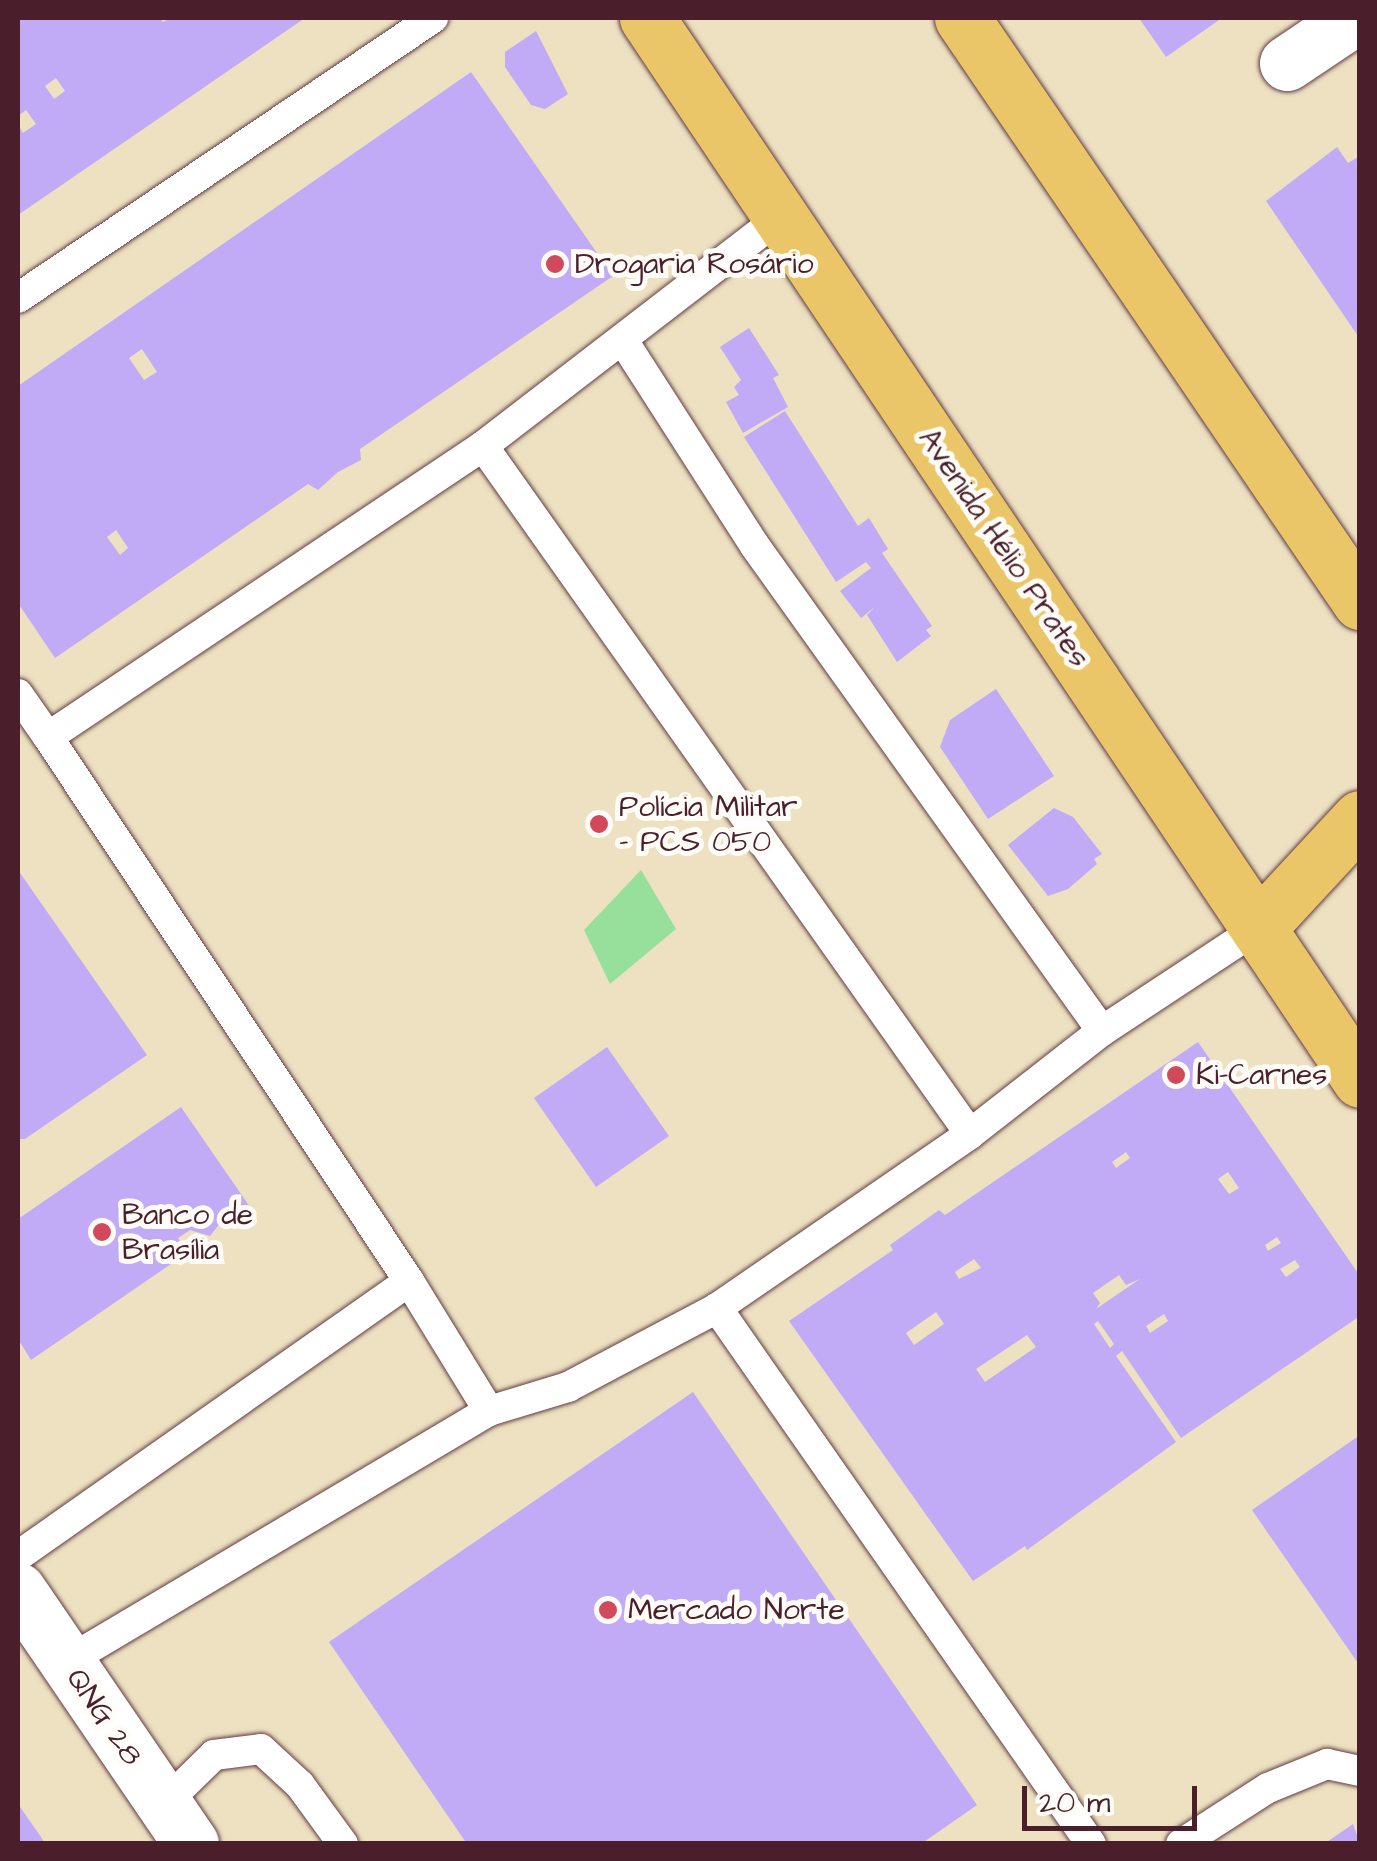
<!DOCTYPE html>
<meta charset="utf-8">
<style>
body{margin:0}
#map{position:relative;width:1377px;height:1861px;overflow:hidden;background:#ede1c1;font-family:"Architects Daughter",sans-serif}
div>[style]{position:absolute}
.green>*{inset:0;background:#96e09b}
.building>*{inset:0;background:#c1aaf6}
.roads{filter:drop-shadow(0 0 2px #623c42) drop-shadow(0 0 2px #623c42)}
.lane>*{height:30px;margin:-15px;padding:0 15px;transform-origin:15px;border-radius:15px;background:#fff}
.street>*{height:55px;margin:-27.5px;padding:0 27.5px;transform-origin:27.5px;border-radius:27.5px;background:#fff}
.primary>*{height:55px;margin:-27.5px;padding:0 27.5px;transform-origin:27.5px;border-radius:27.5px;background:#eac669}
.dots>*{width:28px;height:28px;translate:-50% -50%;box-sizing:border-box;border:5px solid #fdfcf7;border-radius:50%}
span{translate:-50% -50%;white-space:nowrap;text-align:center;line-height:1.15;-webkit-text-stroke:10px #fdfcf7;paint-order:stroke}
.poi-label{font-size:30px;color:#4a1f2b}
.left{translate:0 -50%;text-align:left}
.street-label{font-size:30px;color:#4a1f2b}
.frame{position:absolute;inset:0;border:20px solid #4a1f2b;pointer-events:none}
.scale{position:absolute;left:1022px;top:1786px;width:175px;height:45px;box-sizing:border-box;border:5px solid #4a1f2b;border-top:0;padding-left:12px;font-size:30px;line-height:35px;white-space:nowrap;color:#4a1f2b;-webkit-text-stroke:8px #fdfcf7;paint-order:stroke}
</style>
<div id="map">
<div class="green">
<div style="clip-path:polygon(641px 870px,676px 929px,610px 984px,584px 930px)"></div>
</div>
<div class="building">
<div style="clip-path:polygon(evenodd,18px 18px,160px 18px,163px 22px,171px 18px,305px 18px,18px 215px,18px 125px,23px 133px,36px 124px,26px 110px,18px 116px,18px 18px,56px 78px,65px 91px,54px 99px,45px 86px,56px 78px)"></div>
<div style="clip-path:polygon(1139px 18px,1222px 18px,1166px 57px)"></div>
<div style="clip-path:polygon(536px 31px,568px 94px,545px 109px,531px 105px,505px 67px,505px 52px)"></div>
<div style="clip-path:polygon(evenodd,471px 72px,613px 276px,360px 449px,361px 460px,338px 472px,318px 490px,308px 484px,55px 658px,18px 603px,18px 386px,471px 72px,142px 349px,157px 372px,144px 380px,129px 358px,142px 349px,471px 72px,116px 530px,128px 548px,120px 555px,107px 537px,116px 530px)"></div>
<div style="clip-path:polygon(1337px 147px,1348px 163px,1360px 156px,1360px 339px,1266px 201px)"></div>
<div style="clip-path:polygon(749px 328px,779px 375px,773px 378px,788px 407px,743px 433px,726px 402px,739px 395px,734px 387px,741px 380px,720px 347px)"></div>
<div style="clip-path:polygon(785px 411px,858px 526px,869px 518px,888px 549px,882px 553px,932px 626px,926px 630px,931px 636px,897px 662px,867px 615px,875px 607px,861px 618px,840px 591px,871px 568px,866px 562px,836px 582px,744px 437px)"></div>
<div style="clip-path:polygon(996px 689px,1054px 776px,988px 819px,940px 747px,950px 720px)"></div>
<div style="clip-path:polygon(1054px 808px,1073px 817px,1102px 854px,1094px 859px,1097px 864px,1068px 889px,1048px 896px,1008px 845px)"></div>
<div style="clip-path:polygon(18px 870px,147px 1055px,25px 1139px,18px 1139px)"></div>
<div style="clip-path:polygon(evenodd,1198px 1042px,1360px 1276px,1360px 1316px,1181px 1438px,1122px 1351px,1116px 1356px,1176px 1442px,1027px 1550px,1025px 1546px,973px 1581px,789px 1321px,893px 1250px,890px 1245px,939px 1210px,945px 1215px,1198px 1042px,1126px 1152px,1130px 1158px,1116px 1168px,1112px 1162px,1126px 1152px,1198px 1042px,1228px 1172px,1239px 1188px,1229px 1194px,1218px 1179px,1228px 1172px,1198px 1042px,1277px 1237px,1281px 1243px,1268px 1251px,1265px 1245px,1277px 1237px,1198px 1042px,974px 1259px,981px 1268px,959px 1279px,955px 1272px,974px 1259px,1198px 1042px,1295px 1260px,1300px 1267px,1286px 1277px,1280px 1269px,1295px 1260px,1198px 1042px,1119px 1275px,1126px 1285px,1140px 1279px,1096px 1309px,1100px 1303px,1093px 1293px,1119px 1275px,1198px 1042px,936px 1312px,944px 1324px,914px 1345px,906px 1333px,936px 1312px,1198px 1042px,1164px 1314px,1168px 1321px,1150px 1333px,1146px 1326px,1164px 1314px,1198px 1042px,1098px 1321px,1114px 1344px,1110px 1348px,1094px 1324px,1098px 1321px,1198px 1042px,1027px 1335px,1036px 1347px,985px 1382px,976px 1369px,1027px 1335px)"></div>
<div style="clip-path:polygon(607px 1047px,669px 1136px,596px 1187px,534px 1098px)"></div>
<div style="clip-path:polygon(181px 1107px,252px 1210px,228px 1226px,221px 1222px,210px 1236px,190px 1230px,178px 1238px,187px 1253px,31px 1360px,18px 1339px,18px 1219px)"></div>
<div style="clip-path:polygon(693px 1392px,977px 1805px,921px 1844px,467px 1844px,329px 1642px)"></div>
<div style="clip-path:polygon(1360px 1435px,1358px 1499px,1360px 1666px,1252px 1510px)"></div>
<div style="clip-path:polygon(18px 1804px,41px 1837px,45px 1844px,18px 1844px)"></div>
<div style="clip-path:polygon(1353px 1824px,1360px 1844px,1324px 1844px)"></div>
</div>
<div class="roads">
<div class="lane">
<div style="left:18px;top:298px;width:501px;rotate:-34.01deg"></div>
<div style="left:624px;top:342px;width:242px;rotate:57.3deg"></div>
<div style="left:755px;top:546px;width:596px;rotate:54.42deg"></div>
<div style="left:483px;top:446px;width:843px;rotate:54.71deg"></div>
<div style="left:18px;top:694px;width:52px;rotate:55.1deg"></div>
<div style="left:48px;top:737px;width:523px;rotate:-33.78deg"></div>
<div style="left:483px;top:446px;width:377px;rotate:-37.6deg"></div>
<div style="left:48px;top:737px;width:653px;rotate:56.43deg"></div>
<div style="left:409px;top:1281px;width:153px;rotate:58.4deg"></div>
<div style="left:18px;top:1556px;width:478px;rotate:-35.1deg"></div>
<div style="left:66px;top:1662px;width:492px;rotate:-30.7deg"></div>
<div style="left:489px;top:1411px;width:83px;rotate:-16.9deg"></div>
<div style="left:568px;top:1387px;width:169px;rotate:-27.9deg"></div>
<div style="left:164px;top:1804px;width:70px;rotate:-44.4deg"></div>
<div style="left:214px;top:1755px;width:47px;rotate:-7.3deg"></div>
<div style="left:261px;top:1749px;width:53px;rotate:42.7deg"></div>
<div style="left:300px;top:1785px;width:73px;rotate:53.9deg"></div>
<div style="left:1091px;top:1844px;width:654px;rotate:-124.91deg"></div>
<div style="left:717px;top:1308px;width:307px;rotate:-34.5deg"></div>
<div style="left:970px;top:1134px;width:167px;rotate:-38deg"></div>
<div style="left:1102px;top:1031px;width:187px;rotate:-33.4deg"></div>
<div style="left:1181px;top:1844px;width:103px;rotate:-32.8deg"></div>
<div style="left:1268px;top:1788px;width:64px;rotate:-22.1deg"></div>
<div style="left:1327px;top:1764px;width:34px;rotate:12deg"></div>
</div>
<div class="street">
<div style="left:1287px;top:63px;width:81px;rotate:-33.9deg"></div>
<div style="left:18px;top:1590px;width:307px;rotate:55.7deg"></div>
</div>
<div class="primary">
<div style="left:647px;top:18px;width:1279px;rotate:56.12deg"></div>
<div style="left:962px;top:18px;width:707px;rotate:55.73deg"></div>
<div style="left:1258px;top:928px;width:150px;rotate:-47.2deg"></div>
</div>
</div>
<div class="dots">
<div style="left:555px;top:264px;background:#d1495b"></div>
<div style="left:599px;top:824px;background:#d1495b"></div>
<div style="left:1176px;top:1075px;background:#d1495b"></div>
<div style="left:102px;top:1232px;background:#d1495b"></div>
<div style="left:608px;top:1610px;background:#d1495b"></div>
</div>
<div class="poi-label">
<span class="left" style="left:575px;top:264px">Drogaria Rosário</span>
<span class="left" style="left:619px;top:824px">Polícia Militar<br>- PCS 050</span>
<span class="left" style="left:1196px;top:1075px">Ki-Carnes</span>
<span class="left" style="left:122px;top:1232px">Banco de<br>Brasília</span>
<span class="left" style="left:628px;top:1610px">Mercado Norte</span>
</div>
<div class="street-label">
<span style="left:1004px;top:548px;rotate:56deg">Avenida Hélio Prates</span>
<span style="left:104px;top:1717px;rotate:56deg">QNG 28</span>
</div>
<div class="frame"></div>
<div class="scale">20 m</div>
</div>
